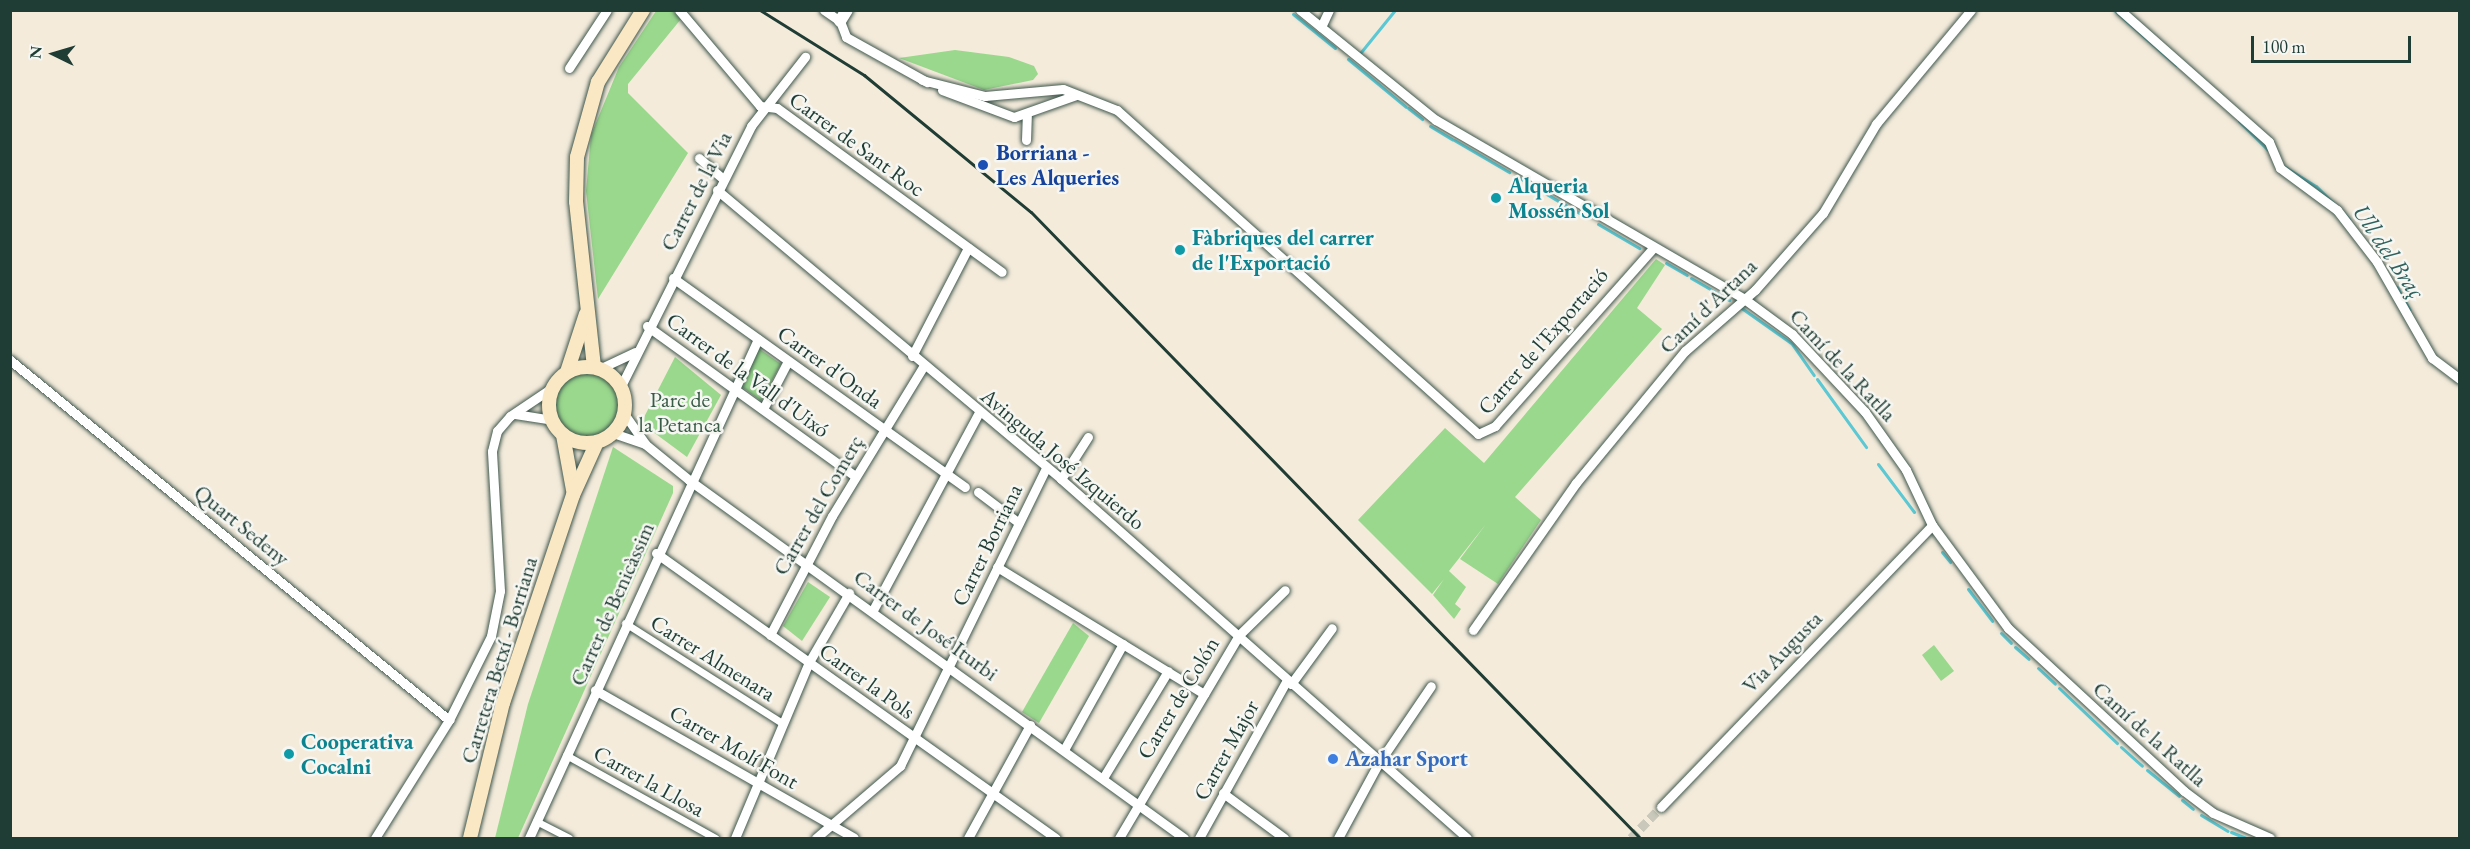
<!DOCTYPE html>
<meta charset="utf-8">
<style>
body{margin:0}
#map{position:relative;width:2470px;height:849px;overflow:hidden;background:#f4ebdb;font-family:"EB Garamond",serif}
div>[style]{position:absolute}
.green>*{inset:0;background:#9ad88d}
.round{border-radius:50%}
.stream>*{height:3px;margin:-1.5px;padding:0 1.5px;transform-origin:1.5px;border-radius:1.5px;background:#5bc8d3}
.minor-tunnel>*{height:9px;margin-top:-4.5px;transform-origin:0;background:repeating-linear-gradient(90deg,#c9c8ba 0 9px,transparent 0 13.5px)}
.roads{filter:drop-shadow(0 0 2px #3f574d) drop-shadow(0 0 2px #3f574d)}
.pedestrian>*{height:7px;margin:-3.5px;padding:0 3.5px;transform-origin:3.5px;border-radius:3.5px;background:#fff}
.minor>*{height:9px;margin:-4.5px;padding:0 4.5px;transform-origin:4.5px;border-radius:4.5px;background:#fff}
.tertiary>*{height:12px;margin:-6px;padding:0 6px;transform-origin:6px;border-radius:6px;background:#fff}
.secondary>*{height:14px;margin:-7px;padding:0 7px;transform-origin:7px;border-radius:7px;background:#fae7c3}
.secondary>.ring{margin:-7px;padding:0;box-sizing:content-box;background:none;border:14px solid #fae7c3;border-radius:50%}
.rail>*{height:3px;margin:-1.5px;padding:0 1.5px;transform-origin:1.5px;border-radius:1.5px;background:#1f3d34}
.dots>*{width:16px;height:16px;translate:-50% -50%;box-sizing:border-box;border:3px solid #f6f6f2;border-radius:50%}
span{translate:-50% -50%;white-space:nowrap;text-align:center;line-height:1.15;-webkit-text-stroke:5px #f6f6f2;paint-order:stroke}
.street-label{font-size:22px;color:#1f3d34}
.transit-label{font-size:22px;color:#164399;font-weight:700}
.left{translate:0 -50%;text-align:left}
.culture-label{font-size:22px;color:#0d838f;font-weight:700}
.park-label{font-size:22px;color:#385c46}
.shop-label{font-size:22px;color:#366cbe;font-weight:700}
.water-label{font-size:24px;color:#2e605c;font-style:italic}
.frame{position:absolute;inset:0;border:12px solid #1f3d34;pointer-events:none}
.north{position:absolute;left:24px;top:24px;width:60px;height:60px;-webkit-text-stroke:4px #f6f6f2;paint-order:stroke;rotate:275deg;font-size:16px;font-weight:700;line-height:24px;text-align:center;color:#1f3d34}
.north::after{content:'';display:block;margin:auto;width:21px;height:27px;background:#1f3d34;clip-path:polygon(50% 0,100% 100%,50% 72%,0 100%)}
.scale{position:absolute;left:2251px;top:36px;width:160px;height:27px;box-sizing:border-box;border:3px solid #1f3d34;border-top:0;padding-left:8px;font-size:18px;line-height:21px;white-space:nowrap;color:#1f3d34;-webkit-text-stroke:4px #f6f6f2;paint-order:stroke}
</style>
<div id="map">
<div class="green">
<div style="clip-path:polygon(656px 11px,673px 11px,681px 19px,628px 84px,628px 93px,688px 153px,598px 299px,586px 191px,591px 135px,619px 67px)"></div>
<div style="clip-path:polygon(955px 50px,1009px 57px,1034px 66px,1038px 74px,1033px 80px,984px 90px,899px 58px)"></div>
<div style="clip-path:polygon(1656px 259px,1665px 265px,1637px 308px,1662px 329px,1515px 497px,1541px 520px,1498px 584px,1460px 559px,1486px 524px,1449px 571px,1466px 587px,1455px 604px,1461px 609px,1454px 619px,1433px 595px,1444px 579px,1432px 594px,1358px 520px,1445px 428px,1484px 463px)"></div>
<div style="clip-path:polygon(758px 348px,781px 364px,761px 401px,738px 384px)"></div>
<div style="clip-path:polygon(675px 357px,721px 395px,687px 457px,641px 423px)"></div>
<div class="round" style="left:555px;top:373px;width:64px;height:64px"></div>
<div style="clip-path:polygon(613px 447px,673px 486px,673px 493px,518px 838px,495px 838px,528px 704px)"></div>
<div style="clip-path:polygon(808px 582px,830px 597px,802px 641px,783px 626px)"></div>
<div style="clip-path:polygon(1073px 623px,1089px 636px,1039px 723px,1022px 712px)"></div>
<div style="clip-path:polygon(1934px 645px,1954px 671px,1941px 681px,1922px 655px)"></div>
</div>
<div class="stream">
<div style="left:2114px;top:10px;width:83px;rotate:41.6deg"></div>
<div style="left:1293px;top:14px;width:54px;rotate:39deg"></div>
<div style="left:1361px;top:52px;width:54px;rotate:-51deg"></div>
<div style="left:1348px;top:59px;width:75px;rotate:39.6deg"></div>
<div style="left:1408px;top:108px;width:18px;rotate:38deg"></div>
<div style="left:2239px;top:121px;width:41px;rotate:45deg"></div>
<div style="left:1430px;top:126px;width:26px;rotate:31deg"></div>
<div style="left:1454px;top:140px;width:64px;rotate:30.2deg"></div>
<div style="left:2285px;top:167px;width:36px;rotate:32deg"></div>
<div style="left:2316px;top:186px;width:47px;rotate:45deg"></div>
<div style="left:1518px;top:177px;width:55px;rotate:30.8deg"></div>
<div style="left:1565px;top:205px;width:26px;rotate:29deg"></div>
<div style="left:1598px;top:224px;width:48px;rotate:30.3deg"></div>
<div style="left:1666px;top:263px;width:24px;rotate:30deg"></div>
<div style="left:1691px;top:278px;width:36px;rotate:30deg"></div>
<div style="left:2397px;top:287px;width:26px;rotate:61deg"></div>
<div style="left:1723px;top:297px;width:7px;rotate:27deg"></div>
<div style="left:1740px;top:307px;width:62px;rotate:35.2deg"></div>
<div style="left:1792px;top:344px;width:38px;rotate:55deg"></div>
<div style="left:1817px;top:379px;width:84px;rotate:54.2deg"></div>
<div style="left:1878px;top:464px;width:60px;rotate:53.1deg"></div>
<div style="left:1942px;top:552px;width:13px;rotate:51deg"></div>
<div style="left:1968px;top:589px;width:40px;rotate:53deg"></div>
<div style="left:2001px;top:633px;width:14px;rotate:45deg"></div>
<div style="left:2015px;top:647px;width:18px;rotate:41deg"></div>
<div style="left:2038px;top:668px;width:23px;rotate:43deg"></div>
<div style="left:2059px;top:688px;width:80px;rotate:43.5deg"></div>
<div style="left:2121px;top:747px;width:28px;rotate:42deg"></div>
<div style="left:2147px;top:770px;width:41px;rotate:39.1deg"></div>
<div style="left:2182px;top:800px;width:14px;rotate:39deg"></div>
<div style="left:2201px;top:815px;width:31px;rotate:31deg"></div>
<div style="left:2231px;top:832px;width:16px;rotate:22deg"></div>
</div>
<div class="minor-tunnel">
<div style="left:1631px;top:838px;width:43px;rotate:-45.9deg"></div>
</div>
<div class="roads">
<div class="pedestrian">
<div style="left:625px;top:623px;width:186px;rotate:32.5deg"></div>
<div style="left:566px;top:755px;width:171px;rotate:29.1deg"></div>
<div style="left:536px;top:821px;width:37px;rotate:27deg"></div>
</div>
<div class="minor">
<div style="left:679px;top:10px;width:126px;rotate:49.8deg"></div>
<div style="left:760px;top:106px;width:17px;rotate:7deg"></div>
<div style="left:777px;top:108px;width:278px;rotate:36.1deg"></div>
<div style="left:824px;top:10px;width:19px;rotate:35deg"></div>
<div style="left:840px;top:21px;width:17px;rotate:69deg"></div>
<div style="left:846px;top:37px;width:93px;rotate:29.1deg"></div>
<div style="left:1300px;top:10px;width:175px;rotate:39deg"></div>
<div style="left:1436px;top:120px;width:355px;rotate:30.1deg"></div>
<div style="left:1743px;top:298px;width:61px;rotate:36.3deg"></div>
<div style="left:1792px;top:334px;width:107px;rotate:46.9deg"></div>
<div style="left:1865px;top:412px;width:71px;rotate:54.7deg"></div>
<div style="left:1906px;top:470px;width:61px;rotate:64.7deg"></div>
<div style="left:1932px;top:525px;width:128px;rotate:53.6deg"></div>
<div style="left:2008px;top:628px;width:240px;rotate:42.8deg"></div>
<div style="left:2184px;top:791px;width:36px;rotate:37deg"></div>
<div style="left:2213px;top:813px;width:62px;rotate:23.7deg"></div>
<div style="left:2120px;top:10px;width:199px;rotate:41.5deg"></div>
<div style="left:2269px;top:142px;width:28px;rotate:67deg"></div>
<div style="left:2280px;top:168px;width:71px;rotate:36.4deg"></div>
<div style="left:2337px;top:210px;width:66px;rotate:52.4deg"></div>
<div style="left:2377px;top:262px;width:111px;rotate:60.2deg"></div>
<div style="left:2432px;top:358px;width:35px;rotate:37deg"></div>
<div style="left:1321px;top:27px;width:19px;rotate:-65deg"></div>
<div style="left:569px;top:68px;width:69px;rotate:-56.8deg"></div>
<div style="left:922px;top:80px;width:65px;rotate:14.3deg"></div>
<div style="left:985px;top:96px;width:78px;rotate:-5.1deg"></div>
<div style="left:1063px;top:89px;width:58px;rotate:21.3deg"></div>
<div style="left:1117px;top:110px;width:485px;rotate:41.9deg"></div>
<div style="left:1478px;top:434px;width:19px;rotate:-25deg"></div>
<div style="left:1495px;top:426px;width:238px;rotate:-48.4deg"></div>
<div style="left:942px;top:90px;width:77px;rotate:20.6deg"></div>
<div style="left:1014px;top:117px;width:66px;rotate:-19.5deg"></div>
<div style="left:1026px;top:140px;width:24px;rotate:-88deg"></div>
<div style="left:699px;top:158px;width:32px;rotate:41deg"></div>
<div style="left:717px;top:190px;width:449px;rotate:40deg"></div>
<div style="left:1061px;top:479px;width:542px;rotate:41.48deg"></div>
<div style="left:673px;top:278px;width:359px;rotate:35.6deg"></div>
<div style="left:647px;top:326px;width:256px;rotate:35.8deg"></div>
<div style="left:912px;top:356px;width:122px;rotate:-62.6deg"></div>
<div style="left:10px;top:360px;width:568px;rotate:39.35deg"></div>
<div style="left:601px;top:368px;width:38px;rotate:-25deg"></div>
<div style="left:621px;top:386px;width:291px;rotate:-63.4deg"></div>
<div style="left:751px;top:126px;width:88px;rotate:-52deg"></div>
<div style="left:763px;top:409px;width:54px;rotate:-62.5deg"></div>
<div style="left:515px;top:414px;width:36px;rotate:9deg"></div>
<div style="left:625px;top:415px;width:35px;rotate:55deg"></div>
<div style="left:645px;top:444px;width:57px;rotate:39.3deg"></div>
<div style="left:689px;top:480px;width:611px;rotate:35.88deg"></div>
<div style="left:613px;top:433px;width:34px;rotate:19deg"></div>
<div style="left:1061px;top:479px;width:50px;rotate:-57.3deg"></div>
<div style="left:978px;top:492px;width:51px;rotate:37.1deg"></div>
<div style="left:656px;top:553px;width:491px;rotate:35.5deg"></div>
<div style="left:997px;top:567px;width:243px;rotate:31.5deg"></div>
<div style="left:873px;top:610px;width:222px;rotate:-61.8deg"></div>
<div style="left:1473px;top:630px;width:179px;rotate:-55deg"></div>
<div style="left:1576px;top:483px;width:171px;rotate:-50.5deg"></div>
<div style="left:1685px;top:351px;width:93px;rotate:-41.1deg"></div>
<div style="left:1755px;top:290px;width:103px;rotate:-48.6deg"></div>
<div style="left:1823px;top:213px;width:104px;rotate:-59.2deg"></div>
<div style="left:1876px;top:124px;width:148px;rotate:-50.2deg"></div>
<div style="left:770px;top:635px;width:134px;rotate:-62.5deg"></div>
<div style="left:832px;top:516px;width:175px;rotate:-58.6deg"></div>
<div style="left:1291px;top:684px;width:69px;rotate:-53.8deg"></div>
<div style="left:595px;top:690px;width:298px;rotate:29.7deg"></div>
<div style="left:1065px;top:748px;width:119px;rotate:-60.9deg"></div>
<div style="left:1103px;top:778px;width:125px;rotate:-58.7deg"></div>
<div style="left:1223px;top:793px;width:76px;rotate:36.4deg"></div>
<div style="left:1661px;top:807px;width:391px;rotate:-46.1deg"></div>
<div style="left:375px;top:838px;width:139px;rotate:-57.9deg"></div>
<div style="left:449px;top:720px;width:94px;rotate:-63.4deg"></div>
<div style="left:491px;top:636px;width:46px;rotate:-78.7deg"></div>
<div style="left:500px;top:591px;width:140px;rotate:-93.3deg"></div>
<div style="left:492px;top:451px;width:21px;rotate:-76deg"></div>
<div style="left:497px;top:431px;width:20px;rotate:-49deg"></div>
<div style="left:510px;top:416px;width:52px;rotate:-34deg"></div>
<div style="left:529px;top:838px;width:549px;rotate:-65.35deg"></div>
<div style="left:735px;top:838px;width:191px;rotate:-67.2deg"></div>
<div style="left:809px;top:662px;width:80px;rotate:-59.9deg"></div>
<div style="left:816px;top:838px;width:111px;rotate:-40.6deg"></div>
<div style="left:900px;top:766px;width:332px;rotate:-63.9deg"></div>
<div style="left:968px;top:838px;width:129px;rotate:-61.2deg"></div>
<div style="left:1119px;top:838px;width:236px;rotate:-59.4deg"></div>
<div style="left:1239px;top:635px;width:64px;rotate:-44.4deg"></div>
<div style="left:1199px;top:838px;width:181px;rotate:-60.9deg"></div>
<div style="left:1338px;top:838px;width:84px;rotate:-61.6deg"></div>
<div style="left:1378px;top:764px;width:94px;rotate:-55.8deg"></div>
</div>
<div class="tertiary">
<div style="left:840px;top:21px;width:13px;rotate:-58deg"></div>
</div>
<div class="secondary">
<div class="ring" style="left:549px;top:367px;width:62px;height:62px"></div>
<div style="left:594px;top:367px;width:166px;rotate:-96.2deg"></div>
<div style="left:576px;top:202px;width:45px;rotate:-88.7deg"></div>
<div style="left:577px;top:157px;width:78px;rotate:-74.4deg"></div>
<div style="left:598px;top:82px;width:85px;rotate:-58deg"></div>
<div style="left:567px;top:372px;width:61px;rotate:-71.9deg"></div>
<div style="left:563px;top:435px;width:56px;rotate:79.7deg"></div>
<div style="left:470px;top:838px;width:139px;rotate:-76.3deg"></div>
<div style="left:503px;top:703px;width:219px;rotate:-71.4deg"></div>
<div style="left:573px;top:495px;width:58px;rotate:-65.6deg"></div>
</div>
</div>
<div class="rail">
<div style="left:760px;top:10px;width:123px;rotate:32deg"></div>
<div style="left:864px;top:75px;width:216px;rotate:39.4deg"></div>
<div style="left:1031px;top:212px;width:873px;rotate:45.79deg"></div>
</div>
<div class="dots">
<div style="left:983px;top:165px;background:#1a4fb4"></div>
<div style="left:1496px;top:198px;background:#0f9aa8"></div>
<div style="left:1180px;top:250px;background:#0f9aa8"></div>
<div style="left:289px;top:754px;background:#0f9aa8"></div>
<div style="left:1333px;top:759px;background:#3f7fe0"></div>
</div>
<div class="street-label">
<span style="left:857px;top:144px;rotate:36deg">Carrer de Sant Roc</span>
<span style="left:696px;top:191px;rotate:-63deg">Carrer de la Via</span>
<span style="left:1708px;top:306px;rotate:-44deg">Camí d'Artana</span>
<span style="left:1543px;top:341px;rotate:-49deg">Carrer de l'Exportació</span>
<span style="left:1843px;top:365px;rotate:47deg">Camí de la Ratlla</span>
<span style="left:830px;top:367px;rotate:36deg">Carrer d'Onda</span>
<span style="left:748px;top:375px;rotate:36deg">Carrer de la Vall d'Uixó</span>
<span style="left:1063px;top:459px;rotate:40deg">Avinguda José Izquierdo</span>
<span style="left:818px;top:505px;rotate:-60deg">Carrer del Comerç</span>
<span style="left:242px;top:525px;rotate:39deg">Quart Sedeny</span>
<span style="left:987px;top:545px;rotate:-64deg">Carrer Borriana</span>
<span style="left:612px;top:604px;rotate:-66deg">Carrer de Benicàssim</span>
<span style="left:926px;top:625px;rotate:36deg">Carrer de José Iturbi</span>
<span style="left:1782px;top:652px;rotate:-46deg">Via Augusta</span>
<span style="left:713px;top:658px;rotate:32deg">Carrer Almenara</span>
<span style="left:499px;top:660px;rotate:-73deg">Carretera Betxí - Borriana</span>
<span style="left:867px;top:681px;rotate:36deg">Carrer la Pols</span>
<span style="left:1178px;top:698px;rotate:-59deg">Carrer de Colón</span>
<span style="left:2150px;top:734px;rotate:42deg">Camí de la Ratlla</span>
<span style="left:734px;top:747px;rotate:30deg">Carrer Molí Font</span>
<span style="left:1226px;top:750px;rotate:-61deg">Carrer Major</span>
<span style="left:649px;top:781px;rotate:29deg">Carrer la Llosa</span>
</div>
<div class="transit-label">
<span class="left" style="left:996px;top:165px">Borriana -<br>Les Alqueries</span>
</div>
<div class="culture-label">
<span class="left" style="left:1508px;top:198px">Alqueria<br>Mossén Sol</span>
<span class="left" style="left:1192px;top:250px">Fàbriques del carrer<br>de l'Exportació</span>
<span class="left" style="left:301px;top:754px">Cooperativa<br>Cocalni</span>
</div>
<div class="park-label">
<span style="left:680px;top:412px">Parc de<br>la Petanca</span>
</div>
<div class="shop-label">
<span class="left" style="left:1345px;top:759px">Azahar Sport</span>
</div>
<div class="water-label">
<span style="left:2389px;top:251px;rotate:56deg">Ull del Braç</span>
</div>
<div class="frame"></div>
<div class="north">N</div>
<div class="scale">100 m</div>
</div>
